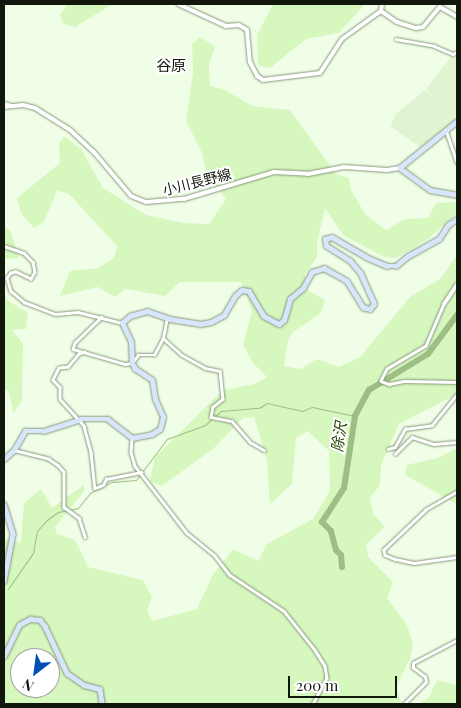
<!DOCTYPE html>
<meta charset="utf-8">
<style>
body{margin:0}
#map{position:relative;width:461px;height:708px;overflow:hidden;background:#f0fee7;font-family:"Playfair Display","Noto Sans JP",serif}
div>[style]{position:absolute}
.built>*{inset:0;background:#e0f4d1}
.green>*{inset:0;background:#d6f7be}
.stream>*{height:1px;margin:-0.5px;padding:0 0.5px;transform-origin:0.5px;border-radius:0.5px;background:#9ebf84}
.river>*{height:6px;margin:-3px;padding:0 3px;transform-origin:3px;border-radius:3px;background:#9ebf84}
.roads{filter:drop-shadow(0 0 1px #88987d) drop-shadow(0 0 1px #88987d)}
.street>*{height:2.5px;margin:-1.25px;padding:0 1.25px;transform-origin:1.25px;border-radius:1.25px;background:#fff}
.secondary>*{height:4px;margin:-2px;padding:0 2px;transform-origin:2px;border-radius:2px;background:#fff}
.primary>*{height:4.5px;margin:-2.25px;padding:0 2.25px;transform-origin:2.25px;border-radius:2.25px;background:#d8e6fc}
span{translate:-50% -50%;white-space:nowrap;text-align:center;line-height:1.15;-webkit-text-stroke:4px #fff;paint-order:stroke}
.street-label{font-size:14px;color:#12170e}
.neighbourhood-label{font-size:15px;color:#12170e}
.water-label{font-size:15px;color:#244200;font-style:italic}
.frame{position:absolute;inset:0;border:5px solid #12170e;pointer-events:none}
.north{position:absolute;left:10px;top:648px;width:50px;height:50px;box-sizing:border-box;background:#fff;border:1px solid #a0a29f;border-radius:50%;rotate:210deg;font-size:14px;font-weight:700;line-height:20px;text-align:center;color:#12170e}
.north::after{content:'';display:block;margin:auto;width:18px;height:22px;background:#004fb9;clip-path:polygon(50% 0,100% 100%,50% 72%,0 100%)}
.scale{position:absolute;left:288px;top:676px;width:109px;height:22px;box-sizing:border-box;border:2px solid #12170e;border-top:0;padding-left:6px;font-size:15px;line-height:18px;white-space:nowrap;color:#12170e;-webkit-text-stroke:4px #fff;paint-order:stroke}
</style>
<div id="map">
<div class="built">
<div style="clip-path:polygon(451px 57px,457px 59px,457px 115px,454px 113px,457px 119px,420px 147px,390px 126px,396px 114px,425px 90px,436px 100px,426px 89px)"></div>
</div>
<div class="green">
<div style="clip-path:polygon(67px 4px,113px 4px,75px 27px,64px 24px,60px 16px)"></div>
<div style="clip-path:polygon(273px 4px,365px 4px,339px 33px,306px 39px,270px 68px,258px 65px,257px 35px)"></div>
<div style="clip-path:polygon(evenodd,200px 37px,215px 46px,209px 65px,210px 86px,225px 90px,252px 106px,290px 110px,336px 174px,349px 178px,351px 190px,365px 214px,386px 230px,405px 219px,428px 218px,436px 203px,457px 202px,457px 213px,428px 239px,396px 258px,384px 257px,343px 235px,325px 208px,317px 243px,317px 257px,305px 274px,307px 290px,325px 300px,321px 313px,293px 332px,288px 341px,284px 366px,300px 369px,317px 359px,339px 367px,360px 357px,410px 297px,440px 279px,457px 255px,457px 394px,399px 424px,381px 465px,380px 485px,370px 498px,373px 514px,385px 527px,366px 544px,368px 557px,393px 582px,387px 598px,407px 625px,413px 643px,410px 659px,396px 687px,402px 704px,4px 704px,4px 543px,6px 539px,21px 543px,24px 503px,41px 489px,52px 508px,84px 485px,84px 491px,55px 527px,57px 534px,75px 540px,88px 567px,143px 580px,152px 597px,147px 611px,153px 621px,197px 609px,212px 576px,233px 549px,258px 561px,267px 544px,313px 519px,330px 491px,329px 451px,308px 431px,296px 438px,292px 484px,270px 504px,267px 460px,254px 417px,243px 418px,214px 448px,162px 486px,150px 481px,155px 457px,217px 396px,225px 390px,254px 384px,267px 377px,254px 364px,243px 345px,252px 311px,241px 282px,180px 282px,165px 296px,125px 289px,115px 297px,98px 287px,60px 296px,70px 271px,98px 268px,114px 258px,117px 246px,69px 194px,57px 190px,44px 222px,34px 228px,21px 213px,17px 198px,60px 163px,59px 144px,64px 136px,81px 149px,103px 188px,146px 215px,184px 223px,209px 224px,226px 199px,207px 174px,202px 153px,186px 121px,193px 73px,192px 44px,200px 37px,20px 658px,50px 658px,50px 688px,20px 688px,20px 658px)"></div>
<div style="clip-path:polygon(4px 226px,11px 232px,19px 258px,4px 259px)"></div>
<div style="clip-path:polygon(4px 293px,7px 300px,28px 313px,26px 329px,12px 330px,23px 344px,22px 401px,13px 413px,9px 392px,4px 388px)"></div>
<div style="clip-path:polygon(457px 448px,457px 504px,405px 475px,407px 465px,438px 458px)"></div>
<div style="clip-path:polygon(437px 680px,457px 685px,457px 704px,418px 704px,429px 697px)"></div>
</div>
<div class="stream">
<div style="left:215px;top:416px;width:8px;rotate:-40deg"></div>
<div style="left:221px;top:411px;width:38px;rotate:-5deg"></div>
<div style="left:259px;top:408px;width:9px;rotate:-32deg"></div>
<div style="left:267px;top:403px;width:36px;rotate:13deg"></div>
<div style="left:302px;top:411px;width:11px;rotate:-22deg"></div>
<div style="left:312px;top:407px;width:44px;rotate:11.8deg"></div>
<div style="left:142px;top:472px;width:41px;rotate:-52.9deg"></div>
<div style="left:167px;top:439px;width:40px;rotate:-20.2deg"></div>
<div style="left:205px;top:425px;width:9px;rotate:-41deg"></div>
<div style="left:8px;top:589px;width:44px;rotate:-55.2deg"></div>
<div style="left:33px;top:553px;width:22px;rotate:-80deg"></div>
<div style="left:37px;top:531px;width:15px;rotate:-48deg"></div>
<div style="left:47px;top:520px;width:14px;rotate:-36deg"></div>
<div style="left:58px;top:512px;width:20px;rotate:-11deg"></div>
<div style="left:78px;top:508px;width:19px;rotate:-51deg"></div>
<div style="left:90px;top:493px;width:25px;rotate:-27deg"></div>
<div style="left:112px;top:482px;width:24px;rotate:-5deg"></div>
<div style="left:136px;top:480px;width:6px;rotate:-51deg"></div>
</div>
<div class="river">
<div style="left:342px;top:567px;width:12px;rotate:-95deg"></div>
<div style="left:341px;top:555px;width:7px;rotate:-135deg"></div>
<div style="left:336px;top:550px;width:20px;rotate:-105deg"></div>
<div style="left:331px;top:531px;width:13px;rotate:-135deg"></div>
<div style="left:322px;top:522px;width:40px;rotate:-57.1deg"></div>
<div style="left:344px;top:488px;width:73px;rotate:-81.3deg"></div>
<div style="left:355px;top:416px;width:30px;rotate:-62deg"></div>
<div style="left:369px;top:390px;width:69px;rotate:-31.4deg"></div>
<div style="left:428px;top:354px;width:49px;rotate:-53.4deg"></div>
</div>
<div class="roads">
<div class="street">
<div style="left:396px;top:39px;width:39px;rotate:10deg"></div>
<div style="left:434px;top:46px;width:21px;rotate:23deg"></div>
<div style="left:453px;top:54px;width:4px;rotate:-27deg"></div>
<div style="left:4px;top:103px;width:7px;rotate:16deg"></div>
<div style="left:446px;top:130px;width:34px;rotate:71deg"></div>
<div style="left:4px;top:246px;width:21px;rotate:19deg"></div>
<div style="left:24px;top:253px;width:13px;rotate:45deg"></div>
<div style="left:33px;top:262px;width:10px;rotate:79deg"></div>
<div style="left:35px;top:272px;width:8px;rotate:120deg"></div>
<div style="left:31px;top:279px;width:17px;rotate:-155deg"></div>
<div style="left:16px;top:272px;width:5px;rotate:169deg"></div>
<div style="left:11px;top:273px;width:6px;rotate:129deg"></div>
<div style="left:7px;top:278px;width:14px;rotate:73deg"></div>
<div style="left:11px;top:291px;width:17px;rotate:40deg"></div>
<div style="left:24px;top:302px;width:34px;rotate:21deg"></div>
<div style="left:56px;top:314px;width:22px;rotate:-5deg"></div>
<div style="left:78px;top:312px;width:45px;rotate:14deg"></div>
<div style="left:444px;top:304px;width:46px;rotate:113.2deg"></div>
<div style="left:426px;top:346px;width:45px;rotate:149.5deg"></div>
<div style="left:387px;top:369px;width:13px;rotate:117deg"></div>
<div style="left:381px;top:381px;width:9px;rotate:21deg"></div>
<div style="left:389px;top:384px;width:15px;rotate:-11deg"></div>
<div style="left:404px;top:381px;width:53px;rotate:1.1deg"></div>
<div style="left:102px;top:317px;width:37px;rotate:136deg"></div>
<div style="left:75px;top:343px;width:6px;rotate:108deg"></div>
<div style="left:73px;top:349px;width:54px;rotate:16.1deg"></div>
<div style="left:125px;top:364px;width:7px;rotate:-8deg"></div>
<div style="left:132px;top:363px;width:10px;rotate:-53deg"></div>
<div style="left:138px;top:355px;width:16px"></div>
<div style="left:154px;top:355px;width:19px;rotate:-62deg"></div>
<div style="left:163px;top:338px;width:20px;rotate:-79deg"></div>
<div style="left:163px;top:338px;width:25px;rotate:42deg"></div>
<div style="left:182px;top:355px;width:26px;rotate:29deg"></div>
<div style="left:205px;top:368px;width:15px;rotate:11deg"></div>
<div style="left:220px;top:371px;width:28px;rotate:84deg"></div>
<div style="left:223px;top:399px;width:13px;rotate:141deg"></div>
<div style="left:213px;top:407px;width:10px;rotate:101deg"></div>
<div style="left:211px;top:417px;width:21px;rotate:11deg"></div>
<div style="left:232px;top:421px;width:28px;rotate:49deg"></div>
<div style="left:250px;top:442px;width:16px;rotate:30deg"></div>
<div style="left:85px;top:352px;width:6px;rotate:162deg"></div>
<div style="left:79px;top:354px;width:17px;rotate:130deg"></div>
<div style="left:68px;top:367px;width:9px;rotate:174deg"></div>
<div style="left:59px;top:368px;width:13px;rotate:117deg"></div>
<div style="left:53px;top:380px;width:10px;rotate:45deg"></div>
<div style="left:60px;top:387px;width:12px;rotate:90deg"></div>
<div style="left:60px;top:399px;width:36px;rotate:48deg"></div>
<div style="left:84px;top:426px;width:27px;rotate:75deg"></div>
<div style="left:91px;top:452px;width:36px;rotate:84deg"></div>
<div style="left:95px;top:488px;width:9px;rotate:-21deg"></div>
<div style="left:103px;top:485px;width:7px;rotate:-63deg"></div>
<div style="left:106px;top:479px;width:36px;rotate:-11deg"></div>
<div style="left:132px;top:438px;width:14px;rotate:94deg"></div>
<div style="left:131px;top:452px;width:15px;rotate:74deg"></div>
<div style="left:135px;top:466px;width:85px;rotate:52.2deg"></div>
<div style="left:187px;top:533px;width:36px;rotate:39deg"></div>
<div style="left:215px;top:556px;width:24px;rotate:52deg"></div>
<div style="left:230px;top:575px;width:65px;rotate:33.7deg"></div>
<div style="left:284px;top:611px;width:50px;rotate:51.5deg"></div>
<div style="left:315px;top:650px;width:19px;rotate:58deg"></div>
<div style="left:325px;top:666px;width:12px;rotate:81deg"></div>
<div style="left:327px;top:678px;width:30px;rotate:118deg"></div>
<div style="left:388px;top:449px;width:7px;rotate:-16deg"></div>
<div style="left:395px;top:447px;width:21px;rotate:-61deg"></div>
<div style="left:405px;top:429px;width:27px;rotate:-8deg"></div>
<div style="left:432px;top:425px;width:40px;rotate:-51deg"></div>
<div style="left:14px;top:450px;width:36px;rotate:14deg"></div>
<div style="left:49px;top:459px;width:11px;rotate:34deg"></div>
<div style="left:58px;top:465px;width:9px;rotate:49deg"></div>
<div style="left:64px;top:472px;width:35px;rotate:90deg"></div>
<div style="left:64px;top:507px;width:19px;rotate:36deg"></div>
<div style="left:79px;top:518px;width:20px;rotate:72deg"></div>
<div style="left:395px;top:454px;width:24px;rotate:-45deg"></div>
<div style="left:412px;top:437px;width:23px;rotate:18deg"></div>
<div style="left:434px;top:444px;width:23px;rotate:-5deg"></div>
<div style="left:457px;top:492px;width:36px;rotate:150deg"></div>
<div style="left:426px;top:510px;width:58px;rotate:136.4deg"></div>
<div style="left:384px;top:550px;width:5px;rotate:79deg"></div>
<div style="left:385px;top:555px;width:11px;rotate:22deg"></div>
<div style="left:395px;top:559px;width:19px;rotate:12deg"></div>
<div style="left:414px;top:563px;width:43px;rotate:-7.9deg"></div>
<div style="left:404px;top:704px;width:31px;rotate:-45deg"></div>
<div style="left:426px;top:682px;width:5px;rotate:-101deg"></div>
<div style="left:425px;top:677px;width:15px;rotate:-143deg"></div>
<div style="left:413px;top:668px;width:5px;rotate:-90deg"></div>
<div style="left:413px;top:663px;width:50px;rotate:-27.6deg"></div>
</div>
<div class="secondary">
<div style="left:178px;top:4px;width:53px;rotate:24.6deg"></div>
<div style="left:226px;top:26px;width:13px;rotate:-4deg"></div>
<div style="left:239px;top:25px;width:9px;rotate:32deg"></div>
<div style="left:247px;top:30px;width:32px;rotate:85deg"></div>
<div style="left:250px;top:62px;width:16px;rotate:63deg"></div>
<div style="left:257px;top:76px;width:7px;rotate:34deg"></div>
<div style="left:263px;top:80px;width:57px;rotate:-7deg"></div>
<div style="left:320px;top:73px;width:40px;rotate:-57.1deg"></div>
<div style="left:342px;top:39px;width:48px;rotate:-35.7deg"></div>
<div style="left:381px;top:11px;width:7px;rotate:-82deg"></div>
<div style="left:381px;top:11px;width:19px;rotate:35deg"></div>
<div style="left:397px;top:22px;width:20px;rotate:18deg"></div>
<div style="left:416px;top:28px;width:7px;rotate:-8deg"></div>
<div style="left:423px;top:27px;width:26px;rotate:-50deg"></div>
<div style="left:440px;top:7px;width:20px;rotate:30deg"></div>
<div style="left:4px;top:107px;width:19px;rotate:-6deg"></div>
<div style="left:23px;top:105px;width:12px;rotate:14deg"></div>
<div style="left:35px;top:108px;width:40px;rotate:32deg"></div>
<div style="left:69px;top:129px;width:33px;rotate:43deg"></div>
<div style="left:93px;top:151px;width:59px;rotate:49.8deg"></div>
<div style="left:131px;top:196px;width:16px;rotate:22deg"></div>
<div style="left:146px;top:202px;width:38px;rotate:-5deg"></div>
<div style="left:184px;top:199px;width:94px;rotate:-16.7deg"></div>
<div style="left:274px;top:172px;width:34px;rotate:3deg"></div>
<div style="left:308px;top:174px;width:37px;rotate:-11deg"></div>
<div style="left:344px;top:167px;width:43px;rotate:4deg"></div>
<div style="left:387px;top:170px;width:13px;rotate:-9deg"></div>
<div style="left:444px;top:304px;width:23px;rotate:-56deg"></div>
</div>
<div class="primary">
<div style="left:457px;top:122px;width:73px;rotate:141.1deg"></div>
<div style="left:400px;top:168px;width:37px;rotate:36deg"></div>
<div style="left:430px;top:190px;width:27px;rotate:10deg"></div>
<div style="left:4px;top:459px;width:13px;rotate:-42deg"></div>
<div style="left:14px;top:450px;width:22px;rotate:-60deg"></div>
<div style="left:25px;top:431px;width:19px"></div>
<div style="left:44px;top:431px;width:39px;rotate:-18deg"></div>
<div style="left:81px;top:419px;width:27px"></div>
<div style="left:108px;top:419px;width:31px;rotate:38deg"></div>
<div style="left:132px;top:438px;width:20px;rotate:-11deg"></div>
<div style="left:152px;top:434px;width:9px;rotate:-32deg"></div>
<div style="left:160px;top:429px;width:12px;rotate:-76deg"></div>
<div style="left:163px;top:417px;width:20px;rotate:-114deg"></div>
<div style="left:155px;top:399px;width:19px;rotate:-99deg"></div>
<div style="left:152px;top:380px;width:20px;rotate:-147deg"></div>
<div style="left:135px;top:369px;width:7px;rotate:-117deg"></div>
<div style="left:132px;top:363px;width:21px;rotate:-93deg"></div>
<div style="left:131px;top:342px;width:21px;rotate:-115deg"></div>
<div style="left:122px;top:323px;width:11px;rotate:-41deg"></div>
<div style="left:130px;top:316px;width:18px;rotate:-16deg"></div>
<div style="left:147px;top:311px;width:24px;rotate:19deg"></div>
<div style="left:170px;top:319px;width:30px;rotate:9deg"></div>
<div style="left:200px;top:324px;width:11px;rotate:-10deg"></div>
<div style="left:211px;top:322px;width:15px;rotate:-28deg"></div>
<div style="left:224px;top:315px;width:22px;rotate:-60deg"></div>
<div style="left:235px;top:296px;width:9px;rotate:-41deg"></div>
<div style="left:242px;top:290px;width:7px;rotate:8deg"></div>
<div style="left:249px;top:291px;width:29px;rotate:59deg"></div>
<div style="left:264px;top:316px;width:17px;rotate:28deg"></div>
<div style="left:279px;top:324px;width:6px;rotate:-39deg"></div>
<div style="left:284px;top:320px;width:22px;rotate:-74deg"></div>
<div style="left:290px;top:299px;width:17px;rotate:-40deg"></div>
<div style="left:303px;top:288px;width:18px;rotate:-61deg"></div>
<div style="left:312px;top:272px;width:13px;rotate:-18deg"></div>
<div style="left:324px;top:268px;width:26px;rotate:29deg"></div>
<div style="left:347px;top:281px;width:31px;rotate:58deg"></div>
<div style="left:363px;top:307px;width:7px;rotate:16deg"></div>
<div style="left:370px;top:309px;width:6px;rotate:-51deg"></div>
<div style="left:374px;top:304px;width:34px;rotate:-114deg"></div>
<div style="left:360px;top:273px;width:16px;rotate:-130deg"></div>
<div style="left:350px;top:261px;width:28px;rotate:-148deg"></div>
<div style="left:326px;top:246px;width:7px;rotate:-98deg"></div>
<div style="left:325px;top:239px;width:7px;rotate:-16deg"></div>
<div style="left:332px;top:237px;width:39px;rotate:30deg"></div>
<div style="left:366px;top:257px;width:23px;rotate:23deg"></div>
<div style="left:387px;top:266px;width:9px"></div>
<div style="left:396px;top:266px;width:16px;rotate:-40deg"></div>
<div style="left:408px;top:256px;width:35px;rotate:-29deg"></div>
<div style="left:439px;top:239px;width:17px;rotate:-57deg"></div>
<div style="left:448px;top:225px;width:11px;rotate:-34deg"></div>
<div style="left:4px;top:504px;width:31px;rotate:73deg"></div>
<div style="left:13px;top:534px;width:48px;rotate:100.8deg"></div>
<div style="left:4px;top:656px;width:34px;rotate:-64deg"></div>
<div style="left:19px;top:625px;width:13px;rotate:-29deg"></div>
<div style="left:30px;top:619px;width:10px;rotate:6deg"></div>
<div style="left:40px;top:620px;width:8px;rotate:50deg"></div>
<div style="left:45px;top:626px;width:52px;rotate:64.9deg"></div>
<div style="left:67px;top:673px;width:21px;rotate:35deg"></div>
<div style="left:84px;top:685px;width:16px;rotate:14deg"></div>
<div style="left:100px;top:689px;width:15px;rotate:82deg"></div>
</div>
</div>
<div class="street-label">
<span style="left:197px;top:182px;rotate:-14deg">小川長野線</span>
</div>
<div class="neighbourhood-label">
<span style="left:171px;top:66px">谷原</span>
</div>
<div class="water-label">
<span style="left:339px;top:437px;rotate:-81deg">除沢</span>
</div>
<div class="frame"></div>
<div class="north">N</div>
<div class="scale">200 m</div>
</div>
